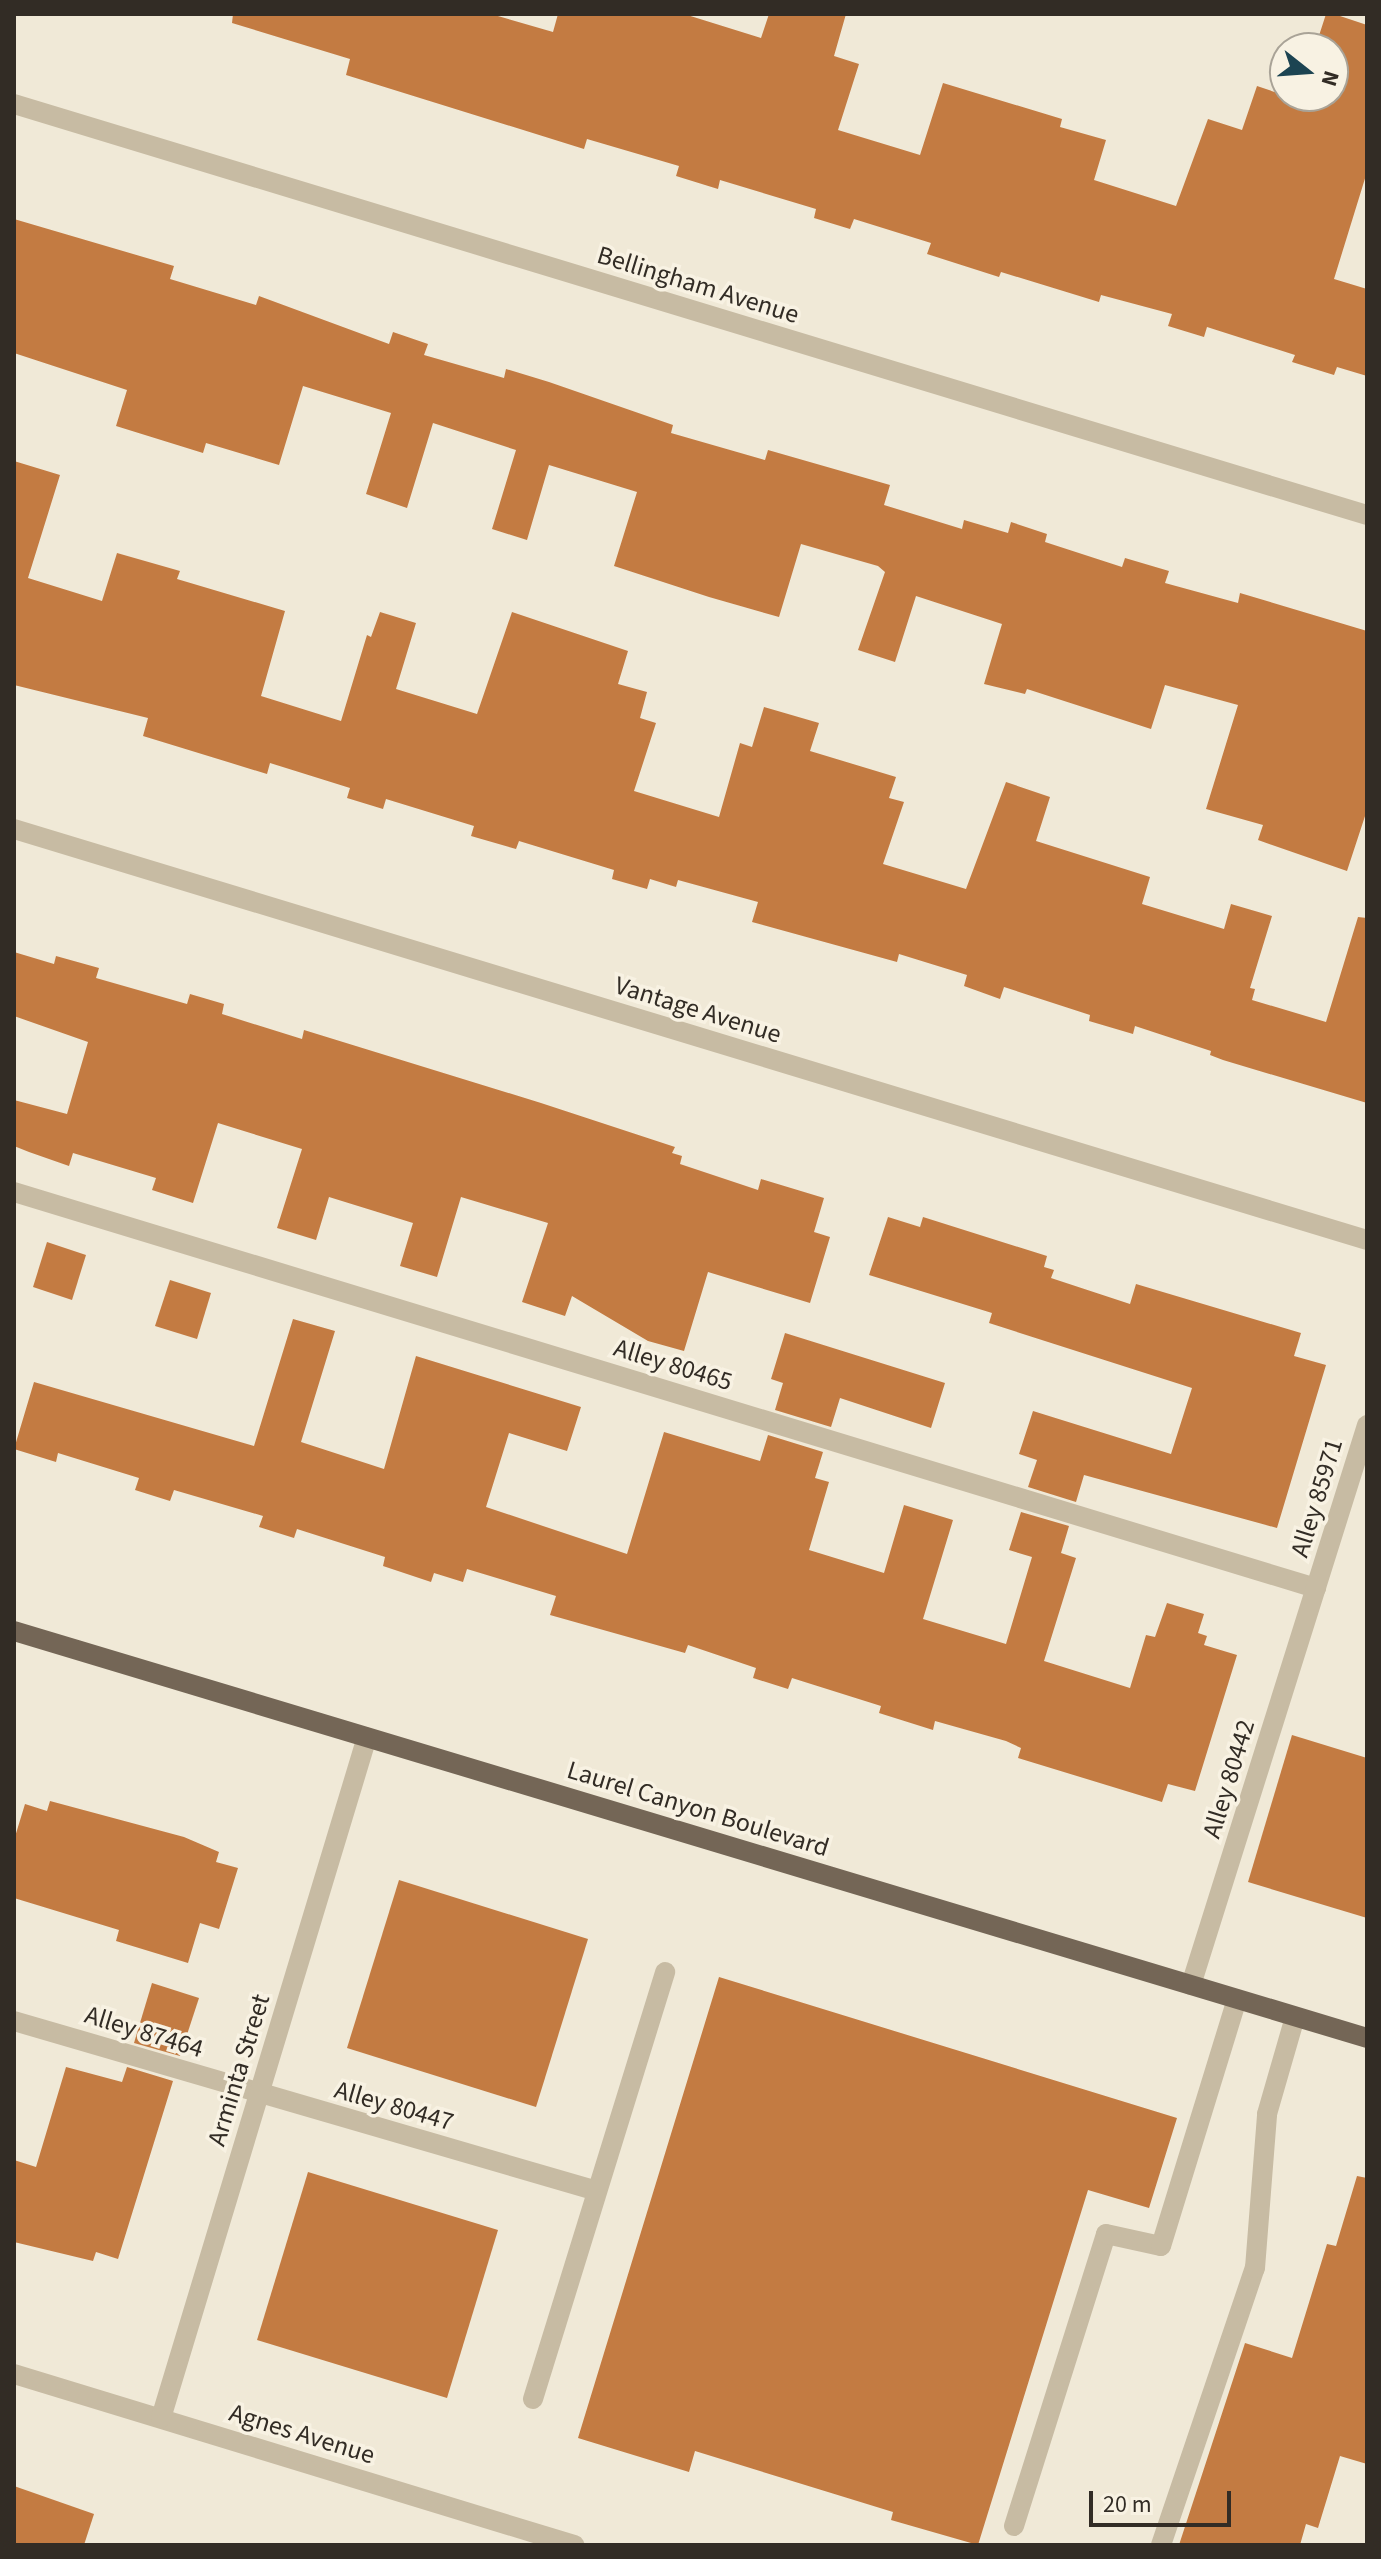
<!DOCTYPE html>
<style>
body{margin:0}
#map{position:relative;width:1381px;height:2559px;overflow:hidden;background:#f0e9d7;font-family:"Source Sans 3",sans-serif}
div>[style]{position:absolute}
.building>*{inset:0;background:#c37b42}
.lane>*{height:20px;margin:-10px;padding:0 10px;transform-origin:10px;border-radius:10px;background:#c7bba3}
.street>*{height:20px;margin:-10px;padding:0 10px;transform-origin:10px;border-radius:10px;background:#c7bba3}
.primary>*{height:20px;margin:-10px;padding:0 10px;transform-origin:10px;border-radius:10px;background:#746656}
span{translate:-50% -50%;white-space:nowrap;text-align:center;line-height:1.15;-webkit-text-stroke:7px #f8f2e3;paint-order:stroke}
.street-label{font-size:26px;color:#322c25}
.frame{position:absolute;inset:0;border:16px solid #322c25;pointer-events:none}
.north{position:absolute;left:1269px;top:32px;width:80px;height:80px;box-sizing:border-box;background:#f8f2e3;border:2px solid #a9a397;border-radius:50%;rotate:107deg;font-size:22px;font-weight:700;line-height:32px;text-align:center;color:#322c25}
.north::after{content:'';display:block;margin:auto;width:28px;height:36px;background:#1c4452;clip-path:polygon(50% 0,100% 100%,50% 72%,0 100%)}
.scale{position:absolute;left:1089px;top:2491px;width:142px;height:36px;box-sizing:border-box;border:4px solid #322c25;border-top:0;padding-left:10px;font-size:24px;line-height:28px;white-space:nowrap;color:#322c25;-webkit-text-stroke:6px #f8f2e3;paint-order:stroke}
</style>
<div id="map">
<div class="building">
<div style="clip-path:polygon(233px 14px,491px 14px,553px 32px,558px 14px,684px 14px,761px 38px,769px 14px,846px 14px,834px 56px,859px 64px,838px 130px,920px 155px,943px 83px,1062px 119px,1060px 127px,1106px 140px,1094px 180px,1176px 206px,1208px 119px,1242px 130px,1257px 86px,1298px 100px,1300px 96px,1333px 96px,1333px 48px,1315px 48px,1326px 14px,1334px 14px,1367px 25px,1367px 172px,1334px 279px,1367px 289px,1367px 376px,1337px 367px,1334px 375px,1292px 362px,1295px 355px,1207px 327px,1204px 337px,1168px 326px,1172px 314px,1101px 295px,1099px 302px,1001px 272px,999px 277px,927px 254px,931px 243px,854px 219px,850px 229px,814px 218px,816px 209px,720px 180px,718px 189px,676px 176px,679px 166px,587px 139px,584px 149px,346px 75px,350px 59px,232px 23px)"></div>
<div style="clip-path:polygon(14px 219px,174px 266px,170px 279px,256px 305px,259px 296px,389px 344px,393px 332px,428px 344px,424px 355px,504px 378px,506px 369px,549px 382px,673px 425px,671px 433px,765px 460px,768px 450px,890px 485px,884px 505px,962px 529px,964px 520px,1008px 533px,1011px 522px,1047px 534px,1045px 542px,1122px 567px,1125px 558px,1169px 571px,1165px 583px,1238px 603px,1240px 593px,1367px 631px,1367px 810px,1347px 871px,1258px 840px,1263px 825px,1206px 809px,1238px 705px,1165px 685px,1151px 729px,1027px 689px,1025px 694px,984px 684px,1002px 624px,916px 596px,895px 662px,858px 650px,885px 572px,878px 566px,801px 544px,779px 617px,709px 597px,614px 566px,637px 492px,549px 465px,527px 540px,492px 529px,516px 450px,433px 423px,407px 508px,366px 494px,391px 413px,303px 386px,279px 465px,206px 443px,203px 453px,116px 426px,127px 390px,14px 353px)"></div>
<div style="clip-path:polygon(14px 461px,60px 475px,28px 578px,102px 601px,117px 553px,180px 571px,177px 579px,285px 611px,261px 696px,341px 721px,367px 635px,371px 637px,380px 612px,416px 623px,396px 689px,477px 714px,512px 612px,628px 651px,618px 684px,647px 692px,640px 718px,656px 723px,634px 791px,719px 817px,740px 743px,752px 747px,764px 707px,819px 723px,810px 751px,896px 777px,889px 798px,904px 802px,883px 864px,966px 889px,1006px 782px,1050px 797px,1036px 841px,1150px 877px,1142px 904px,1224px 929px,1231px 904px,1272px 916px,1250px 988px,1255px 989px,1252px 1000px,1326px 1022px,1358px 917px,1367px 918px,1367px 1103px,1223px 1060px,1210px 1055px,1211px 1051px,1135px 1026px,1133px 1034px,1089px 1021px,1090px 1015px,1004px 987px,1000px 999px,964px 986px,967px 975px,899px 954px,897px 962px,752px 922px,758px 902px,678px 880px,676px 887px,650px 879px,647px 889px,612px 879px,614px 870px,519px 841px,516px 849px,471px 836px,474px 826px,386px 799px,383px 809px,347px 798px,350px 788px,270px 763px,267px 774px,143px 736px,148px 718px,14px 685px)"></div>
<div style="clip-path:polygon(14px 952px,54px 964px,56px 956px,99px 968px,96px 978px,187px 1004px,190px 994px,224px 1004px,222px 1014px,302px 1039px,304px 1030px,541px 1103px,675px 1147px,672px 1153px,682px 1156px,680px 1164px,758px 1190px,761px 1179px,824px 1198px,814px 1232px,830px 1237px,810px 1303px,708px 1272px,684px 1351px,648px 1341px,572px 1296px,565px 1316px,522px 1302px,548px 1223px,461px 1197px,437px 1277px,400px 1266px,413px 1223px,329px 1197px,316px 1240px,277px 1228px,302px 1149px,218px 1123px,193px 1203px,152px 1190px,156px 1178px,73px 1153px,69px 1166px,29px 1152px,14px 1146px,14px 1100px,67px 1114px,88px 1042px,14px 1016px)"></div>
<div style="clip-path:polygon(888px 1217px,920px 1227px,923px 1217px,1047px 1256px,1044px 1267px,1054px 1270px,1051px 1278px,1130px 1304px,1136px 1284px,1301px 1333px,1294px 1356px,1326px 1365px,1277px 1528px,1084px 1475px,1076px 1502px,1028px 1487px,1037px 1460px,1019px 1454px,1033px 1411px,1171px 1454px,1192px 1388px,989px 1323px,992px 1313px,869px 1275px)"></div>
<div style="clip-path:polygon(47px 1242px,86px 1255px,72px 1300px,33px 1287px)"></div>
<div style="clip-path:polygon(170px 1280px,211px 1293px,197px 1339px,155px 1326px)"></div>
<div style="clip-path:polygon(293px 1319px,335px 1331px,301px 1442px,384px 1469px,416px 1356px,581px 1407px,567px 1451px,509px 1433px,486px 1507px,627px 1554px,664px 1432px,760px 1461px,768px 1435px,823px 1452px,815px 1478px,829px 1482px,809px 1550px,884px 1573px,904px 1505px,953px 1520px,923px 1619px,1006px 1644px,1032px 1557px,1009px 1550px,1021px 1512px,1069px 1526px,1061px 1553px,1076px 1558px,1044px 1661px,1130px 1688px,1146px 1635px,1155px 1637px,1167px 1603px,1204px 1614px,1198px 1633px,1207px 1636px,1204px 1645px,1237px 1655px,1195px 1791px,1168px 1784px,1162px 1802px,1018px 1758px,1021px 1748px,1006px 1741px,935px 1721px,933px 1730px,879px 1713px,881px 1706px,792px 1678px,788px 1689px,753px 1678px,756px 1668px,688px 1645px,685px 1653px,550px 1615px,556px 1596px,467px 1569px,463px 1582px,434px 1573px,431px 1582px,383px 1566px,385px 1557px,297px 1529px,294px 1538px,259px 1527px,263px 1516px,174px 1490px,170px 1501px,135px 1490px,139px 1478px,58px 1453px,56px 1462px,14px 1449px,34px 1382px,254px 1446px)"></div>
<div style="clip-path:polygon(785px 1333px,945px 1383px,931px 1428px,840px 1398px,831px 1427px,775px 1410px,783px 1383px,771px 1379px)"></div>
<div style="clip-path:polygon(1292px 1735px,1367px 1758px,1367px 1918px,1248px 1882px)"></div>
<div style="clip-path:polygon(50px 1801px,184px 1837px,219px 1852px,216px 1862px,238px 1868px,219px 1929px,200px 1923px,188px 1963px,116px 1941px,119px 1930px,14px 1898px,14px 1840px,25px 1804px,47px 1811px)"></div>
<div style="clip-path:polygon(399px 1880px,588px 1939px,536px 2107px,347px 2048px)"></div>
<div style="clip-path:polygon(719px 1977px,1177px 2118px,1149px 2208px,1088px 2190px,978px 2545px,891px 2520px,893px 2512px,695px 2451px,689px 2472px,578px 2438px)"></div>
<div style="clip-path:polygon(152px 1983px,199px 1998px,180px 2056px,134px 2043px)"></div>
<div style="clip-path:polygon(66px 2067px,122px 2082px,127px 2067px,173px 2081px,118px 2259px,96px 2252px,93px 2261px,14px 2242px,14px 2160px,36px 2167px)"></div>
<div style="clip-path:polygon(308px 2172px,498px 2230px,447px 2398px,257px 2340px)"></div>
<div style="clip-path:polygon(1357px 2176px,1367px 2178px,1367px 2464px,1340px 2456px,1318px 2528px,1306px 2524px,1300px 2545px,1179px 2545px,1245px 2343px,1292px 2358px,1327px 2244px,1336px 2246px)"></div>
<div style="clip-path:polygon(14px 2486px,94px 2514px,84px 2545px,14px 2545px)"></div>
</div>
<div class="lane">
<div style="left:14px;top:1192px;width:1361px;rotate:16.92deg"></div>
<div style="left:1191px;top:1985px;width:587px;rotate:-72.55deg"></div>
<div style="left:14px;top:2021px;width:607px;rotate:16.26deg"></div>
<div style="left:533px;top:2399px;width:447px;rotate:-72.8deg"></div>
<div style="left:1014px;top:2526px;width:306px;rotate:-72.5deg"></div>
<div style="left:1106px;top:2234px;width:56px;rotate:12.3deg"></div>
<div style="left:1161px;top:2246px;width:258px;rotate:-72.9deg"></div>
<div style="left:1161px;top:2545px;width:293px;rotate:-71.3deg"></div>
<div style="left:1255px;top:2268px;width:154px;rotate:-85.5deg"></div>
<div style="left:1267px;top:2114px;width:101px;rotate:-73.9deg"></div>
</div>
<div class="street">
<div style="left:14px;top:104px;width:1414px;rotate:16.9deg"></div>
<div style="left:14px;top:829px;width:1414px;rotate:16.9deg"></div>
<div style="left:14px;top:2374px;width:586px;rotate:16.98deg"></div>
<div style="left:161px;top:2418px;width:711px;rotate:-73.17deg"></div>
</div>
<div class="primary">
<div style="left:14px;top:1631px;width:1413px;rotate:16.74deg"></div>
</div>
<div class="street-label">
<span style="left:698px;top:285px;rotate:17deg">Bellingham Avenue</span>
<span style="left:698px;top:1010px;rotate:17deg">Vantage Avenue</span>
<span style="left:673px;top:1365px;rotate:17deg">Alley 80465</span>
<span style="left:1317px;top:1498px;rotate:-73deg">Alley 85971</span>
<span style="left:1229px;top:1779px;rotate:-73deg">Alley 80442</span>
<span style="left:698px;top:1809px;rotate:17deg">Laurel Canyon Boulevard</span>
<span style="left:144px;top:2032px;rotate:17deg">Alley 87464</span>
<span style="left:239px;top:2070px;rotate:-73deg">Arminta Street</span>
<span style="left:394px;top:2106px;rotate:16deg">Alley 80447</span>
<span style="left:302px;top:2434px;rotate:17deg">Agnes Avenue</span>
</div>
<div class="frame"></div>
<div class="north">N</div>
<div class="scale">20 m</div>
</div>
